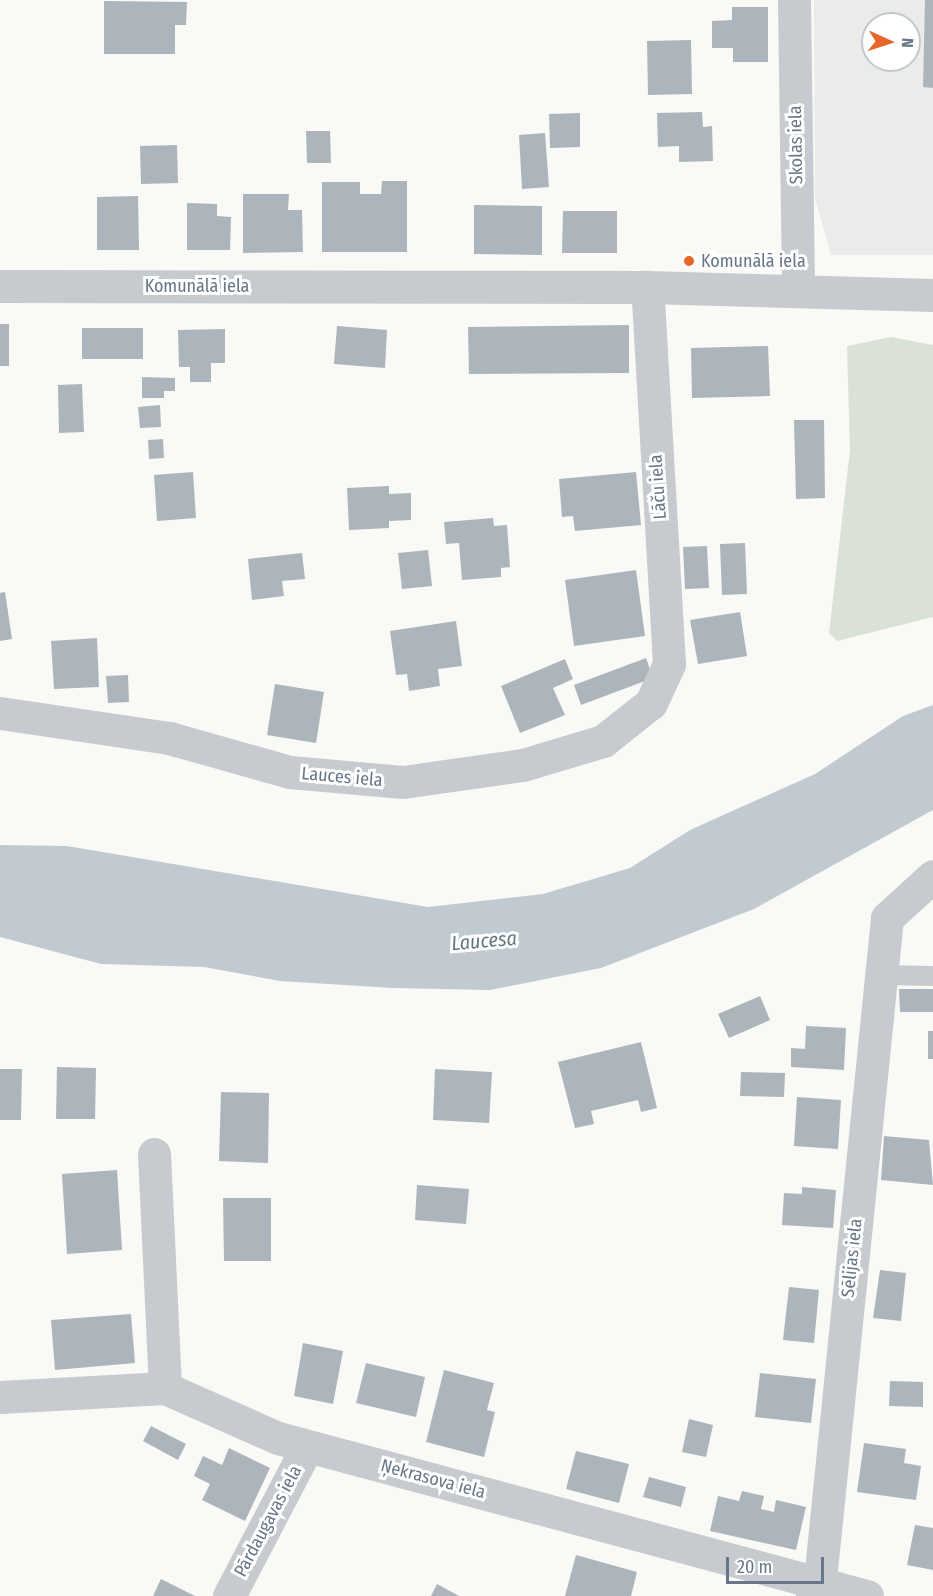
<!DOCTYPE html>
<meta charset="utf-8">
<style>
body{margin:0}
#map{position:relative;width:933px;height:1596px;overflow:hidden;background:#f9f9f6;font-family:"Fira Sans Condensed",sans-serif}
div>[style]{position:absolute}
.built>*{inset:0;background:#eaebea}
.green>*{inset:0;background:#dae1d7}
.water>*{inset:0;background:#c1cad0}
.building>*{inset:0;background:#adb5bc}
.service>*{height:20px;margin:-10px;padding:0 10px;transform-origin:10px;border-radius:10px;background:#c7cace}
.minor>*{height:33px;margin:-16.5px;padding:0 16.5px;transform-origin:16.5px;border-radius:16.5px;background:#c7cace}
.tertiary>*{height:33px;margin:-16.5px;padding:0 16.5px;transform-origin:16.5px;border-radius:16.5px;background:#c7cace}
.dots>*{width:16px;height:16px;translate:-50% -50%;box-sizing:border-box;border:3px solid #fff;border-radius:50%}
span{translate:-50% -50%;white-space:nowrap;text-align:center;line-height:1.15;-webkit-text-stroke:6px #fff;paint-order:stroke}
.street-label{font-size:18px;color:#677788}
.poi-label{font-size:18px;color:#677788}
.left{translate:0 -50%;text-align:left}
.water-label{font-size:20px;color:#637783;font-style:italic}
.north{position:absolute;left:861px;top:12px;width:60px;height:60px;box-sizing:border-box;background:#fff;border:2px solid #c2c9cf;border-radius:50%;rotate:93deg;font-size:16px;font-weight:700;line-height:24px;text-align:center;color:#677788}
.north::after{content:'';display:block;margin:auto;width:21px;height:27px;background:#e76528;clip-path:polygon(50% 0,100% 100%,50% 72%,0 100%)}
.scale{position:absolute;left:726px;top:1557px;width:98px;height:27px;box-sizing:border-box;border:3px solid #677788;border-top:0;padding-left:8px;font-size:18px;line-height:21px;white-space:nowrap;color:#677788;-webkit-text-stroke:4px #fff;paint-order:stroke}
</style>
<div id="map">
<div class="built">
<div style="clip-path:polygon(evenodd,814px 0,933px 0,933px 255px,831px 255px,815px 198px,814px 0,873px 24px,909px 24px,909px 60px,873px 60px,873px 24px)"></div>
</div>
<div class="green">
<div style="clip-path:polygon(891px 337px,933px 345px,933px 617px,837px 641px,829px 633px,850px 450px,847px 346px)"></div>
</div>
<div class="water">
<div style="clip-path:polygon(933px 705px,933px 810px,754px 909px,601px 968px,490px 990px,393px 988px,280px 981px,204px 967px,101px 964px,0 937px,0 845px,67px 846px,428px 907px,543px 894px,630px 868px,690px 830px,815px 774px,903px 716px)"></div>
</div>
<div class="building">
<div style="clip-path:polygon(925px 0,933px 0,933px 88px,923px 87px)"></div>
<div style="clip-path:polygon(104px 1px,187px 2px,186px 25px,175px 25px,175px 54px,104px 54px)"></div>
<div style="clip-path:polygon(732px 7px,768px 7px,768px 62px,733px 62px,733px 48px,712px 48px,712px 21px,732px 20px)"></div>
<div style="clip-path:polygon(691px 40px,692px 94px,648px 95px,647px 41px)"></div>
<div style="clip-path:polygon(702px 112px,703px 127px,712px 126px,713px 161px,679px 162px,679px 146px,658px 147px,657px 113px)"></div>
<div style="clip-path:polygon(580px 113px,580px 147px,550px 148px,549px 114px)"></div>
<div style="clip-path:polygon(306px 131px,330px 131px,331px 163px,307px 163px)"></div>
<div style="clip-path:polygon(545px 133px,549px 187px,522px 189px,519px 135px)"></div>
<div style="clip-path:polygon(177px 145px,178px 183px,141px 184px,140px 146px)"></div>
<div style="clip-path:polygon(382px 181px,407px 181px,407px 252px,322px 252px,322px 182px,360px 182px,360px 194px,381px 194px)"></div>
<div style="clip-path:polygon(243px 194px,289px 194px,288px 210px,302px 210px,303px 252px,243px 253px)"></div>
<div style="clip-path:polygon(138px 196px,139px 250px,97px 250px,97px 197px)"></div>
<div style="clip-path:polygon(187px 203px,217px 204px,217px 216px,231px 217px,230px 250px,187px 250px)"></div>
<div style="clip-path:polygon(474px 205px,542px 206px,542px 255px,474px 254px)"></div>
<div style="clip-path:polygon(563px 211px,617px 211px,617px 253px,562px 253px)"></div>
<div style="clip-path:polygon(0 324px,9px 324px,9px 366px,0 366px)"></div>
<div style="clip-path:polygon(629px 325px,629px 373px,469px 374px,468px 327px)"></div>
<div style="clip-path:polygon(337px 326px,387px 330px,385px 368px,334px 364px)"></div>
<div style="clip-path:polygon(82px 328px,143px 328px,143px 359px,82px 359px)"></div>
<div style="clip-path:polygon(225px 329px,225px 363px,211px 363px,211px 382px,190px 382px,190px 367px,179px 367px,178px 330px)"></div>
<div style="clip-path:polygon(768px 346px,770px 396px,692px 398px,691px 348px)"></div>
<div style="clip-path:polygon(142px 377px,175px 378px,175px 391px,164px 391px,164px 398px,142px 398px)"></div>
<div style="clip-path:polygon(82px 384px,84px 432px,59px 433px,58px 385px)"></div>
<div style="clip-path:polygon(160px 405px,161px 427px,140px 428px,138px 407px)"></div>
<div style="clip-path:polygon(794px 420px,824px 420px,825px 498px,796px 499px)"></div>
<div style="clip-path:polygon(163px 439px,164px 458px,149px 459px,148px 440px)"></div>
<div style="clip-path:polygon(193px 472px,196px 518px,157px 521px,154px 475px)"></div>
<div style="clip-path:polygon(636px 472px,641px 525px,575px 531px,573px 516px,562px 517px,559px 479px)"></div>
<div style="clip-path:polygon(389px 486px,389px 494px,411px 493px,411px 520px,389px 521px,389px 528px,349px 530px,347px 488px)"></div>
<div style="clip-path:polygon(493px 518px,494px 526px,507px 525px,510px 567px,501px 568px,501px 577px,462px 580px,459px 543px,446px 544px,444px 522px)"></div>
<div style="clip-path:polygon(745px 543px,747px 594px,722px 595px,720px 544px)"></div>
<div style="clip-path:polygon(707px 546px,709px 588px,685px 589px,683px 547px)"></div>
<div style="clip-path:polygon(428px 550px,432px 586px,402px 589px,398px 553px)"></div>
<div style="clip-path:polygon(302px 553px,305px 579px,282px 581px,284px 596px,252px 600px,248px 559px)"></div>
<div style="clip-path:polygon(636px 570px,645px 636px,574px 646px,565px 580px)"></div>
<div style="clip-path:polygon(5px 592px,12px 639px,0 641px,0 593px)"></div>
<div style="clip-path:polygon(740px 612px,747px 656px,698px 664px,690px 620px)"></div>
<div style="clip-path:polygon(456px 621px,462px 666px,438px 669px,440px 686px,409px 691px,407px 674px,396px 675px,390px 631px)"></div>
<div style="clip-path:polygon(97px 638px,99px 687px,54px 689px,51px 641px)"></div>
<div style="clip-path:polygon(646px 658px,653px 678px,581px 705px,574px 685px)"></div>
<div style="clip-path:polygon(565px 659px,573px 679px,553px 688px,565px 715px,520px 733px,501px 686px)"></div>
<div style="clip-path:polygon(128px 675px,129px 702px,108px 703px,106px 676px)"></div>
<div style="clip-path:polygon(275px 684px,324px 692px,316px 743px,267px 735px)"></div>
<div style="clip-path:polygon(899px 989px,933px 989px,933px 1012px,900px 1012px)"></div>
<div style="clip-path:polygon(760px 996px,770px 1020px,729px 1038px,718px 1014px)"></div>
<div style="clip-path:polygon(806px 1026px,846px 1028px,844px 1070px,791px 1067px,791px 1048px,805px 1049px)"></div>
<div style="clip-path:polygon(928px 1031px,933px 1031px,933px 1059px,928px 1059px)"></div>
<div style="clip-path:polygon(641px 1042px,657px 1108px,641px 1112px,638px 1100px,591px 1111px,594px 1124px,575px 1128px,558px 1062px)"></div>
<div style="clip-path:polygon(57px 1067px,96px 1068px,95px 1119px,56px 1119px)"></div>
<div style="clip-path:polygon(0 1069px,22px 1069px,21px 1120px,0 1120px)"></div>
<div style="clip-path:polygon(435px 1069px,492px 1072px,489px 1123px,433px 1120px)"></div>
<div style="clip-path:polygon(741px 1072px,785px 1073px,784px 1097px,740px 1096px)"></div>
<div style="clip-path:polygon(221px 1092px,269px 1093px,268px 1163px,219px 1161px)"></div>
<div style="clip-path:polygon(797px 1097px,841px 1100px,838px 1149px,794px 1146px)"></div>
<div style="clip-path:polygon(884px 1136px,929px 1140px,933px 1185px,881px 1180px)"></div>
<div style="clip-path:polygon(117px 1170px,122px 1250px,67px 1254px,62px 1174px)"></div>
<div style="clip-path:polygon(417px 1185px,469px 1189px,466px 1224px,415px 1220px)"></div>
<div style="clip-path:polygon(802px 1187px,836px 1190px,833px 1228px,782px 1225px,784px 1193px,802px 1194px)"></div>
<div style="clip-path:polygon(223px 1198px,271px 1198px,271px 1261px,224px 1261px)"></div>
<div style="clip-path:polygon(880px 1270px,906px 1273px,901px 1321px,873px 1318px)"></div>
<div style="clip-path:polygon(789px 1287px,819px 1290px,814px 1343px,783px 1340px)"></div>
<div style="clip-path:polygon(131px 1314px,135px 1363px,55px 1370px,51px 1320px)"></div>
<div style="clip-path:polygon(303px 1343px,343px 1351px,333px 1404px,294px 1396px)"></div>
<div style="clip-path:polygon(366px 1363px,425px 1377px,416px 1417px,356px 1403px)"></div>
<div style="clip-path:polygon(444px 1370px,494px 1383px,487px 1410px,495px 1412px,484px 1457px,426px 1442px)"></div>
<div style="clip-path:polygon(760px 1373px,816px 1379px,811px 1423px,755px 1417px)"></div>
<div style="clip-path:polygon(890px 1381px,923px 1382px,923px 1407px,889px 1406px)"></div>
<div style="clip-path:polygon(689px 1419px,713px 1425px,706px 1457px,682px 1452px)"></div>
<div style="clip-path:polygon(151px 1426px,186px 1444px,178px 1460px,143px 1441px)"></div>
<div style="clip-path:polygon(864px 1443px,906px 1449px,904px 1463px,921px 1466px,916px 1500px,857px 1492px)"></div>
<div style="clip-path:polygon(229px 1448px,270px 1468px,245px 1521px,202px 1500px,210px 1484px,194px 1476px,203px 1456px,222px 1465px)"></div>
<div style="clip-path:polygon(576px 1451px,629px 1464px,619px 1503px,566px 1489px)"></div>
<div style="clip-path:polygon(649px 1477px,686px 1487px,681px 1507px,643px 1497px)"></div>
<div style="clip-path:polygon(742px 1491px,764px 1496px,761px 1509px,774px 1512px,776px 1500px,806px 1507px,796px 1550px,710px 1531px,718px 1496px,739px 1501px)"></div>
<div style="clip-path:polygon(915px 1525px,933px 1528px,933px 1570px,907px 1565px)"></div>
<div style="clip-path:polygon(576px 1555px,637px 1572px,631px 1596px,565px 1596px)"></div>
<div style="clip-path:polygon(161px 1579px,195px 1596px,153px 1596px)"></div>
<div style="clip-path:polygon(437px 1584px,459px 1596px,431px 1596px)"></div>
</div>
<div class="service">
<div style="left:881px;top:975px;width:52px;rotate:1.1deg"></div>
</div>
<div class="minor">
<div style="left:794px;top:0;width:289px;rotate:89.2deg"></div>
<div style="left:0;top:713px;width:171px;rotate:8.4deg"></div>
<div style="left:169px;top:738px;width:126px;rotate:15.7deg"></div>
<div style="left:290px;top:772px;width:113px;rotate:5.1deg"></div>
<div style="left:403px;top:782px;width:121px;rotate:-8.1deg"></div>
<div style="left:523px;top:765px;width:84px;rotate:-16.7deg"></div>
<div style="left:603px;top:741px;width:61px;rotate:-38.4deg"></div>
<div style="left:651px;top:703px;width:43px;rotate:-65.2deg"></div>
<div style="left:669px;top:664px;width:378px;rotate:-93.3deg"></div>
<div style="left:154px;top:1154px;width:234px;rotate:87.3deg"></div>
<div style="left:0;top:1397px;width:165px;rotate:-3.1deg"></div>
<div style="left:165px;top:1388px;width:124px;rotate:23.9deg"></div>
<div style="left:278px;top:1438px;width:610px;rotate:15.02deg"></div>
<div style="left:229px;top:1596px;width:168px;rotate:-62.4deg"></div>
<div style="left:812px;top:1596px;width:18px;rotate:-63deg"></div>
<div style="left:820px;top:1580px;width:665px;rotate:-84.22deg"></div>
<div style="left:887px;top:918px;width:62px;rotate:-42.4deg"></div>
</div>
<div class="tertiary">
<div style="left:0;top:286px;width:647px;rotate:0.09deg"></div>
<div style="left:647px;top:287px;width:286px;rotate:1.6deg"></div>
</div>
<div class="dots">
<div style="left:689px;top:261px;background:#e76528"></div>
</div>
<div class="street-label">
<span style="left:796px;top:145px;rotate:-91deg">Skolas iela</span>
<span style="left:197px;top:286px">Komunālā iela</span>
<span style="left:658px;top:487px;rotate:-94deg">Lāču iela</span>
<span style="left:342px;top:777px;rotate:5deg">Lauces iela</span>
<span style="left:852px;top:1258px;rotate:-84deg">Sēlijas iela</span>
<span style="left:433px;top:1479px;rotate:15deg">Ņekrasova iela</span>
<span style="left:268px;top:1521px;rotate:-62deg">Pārdaugavas iela</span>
</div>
<div class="poi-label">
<span class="left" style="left:701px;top:261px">Komunālā iela</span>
</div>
<div class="water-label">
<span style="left:484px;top:941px;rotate:-5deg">Laucesa</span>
</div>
<div class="north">N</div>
<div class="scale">20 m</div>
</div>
